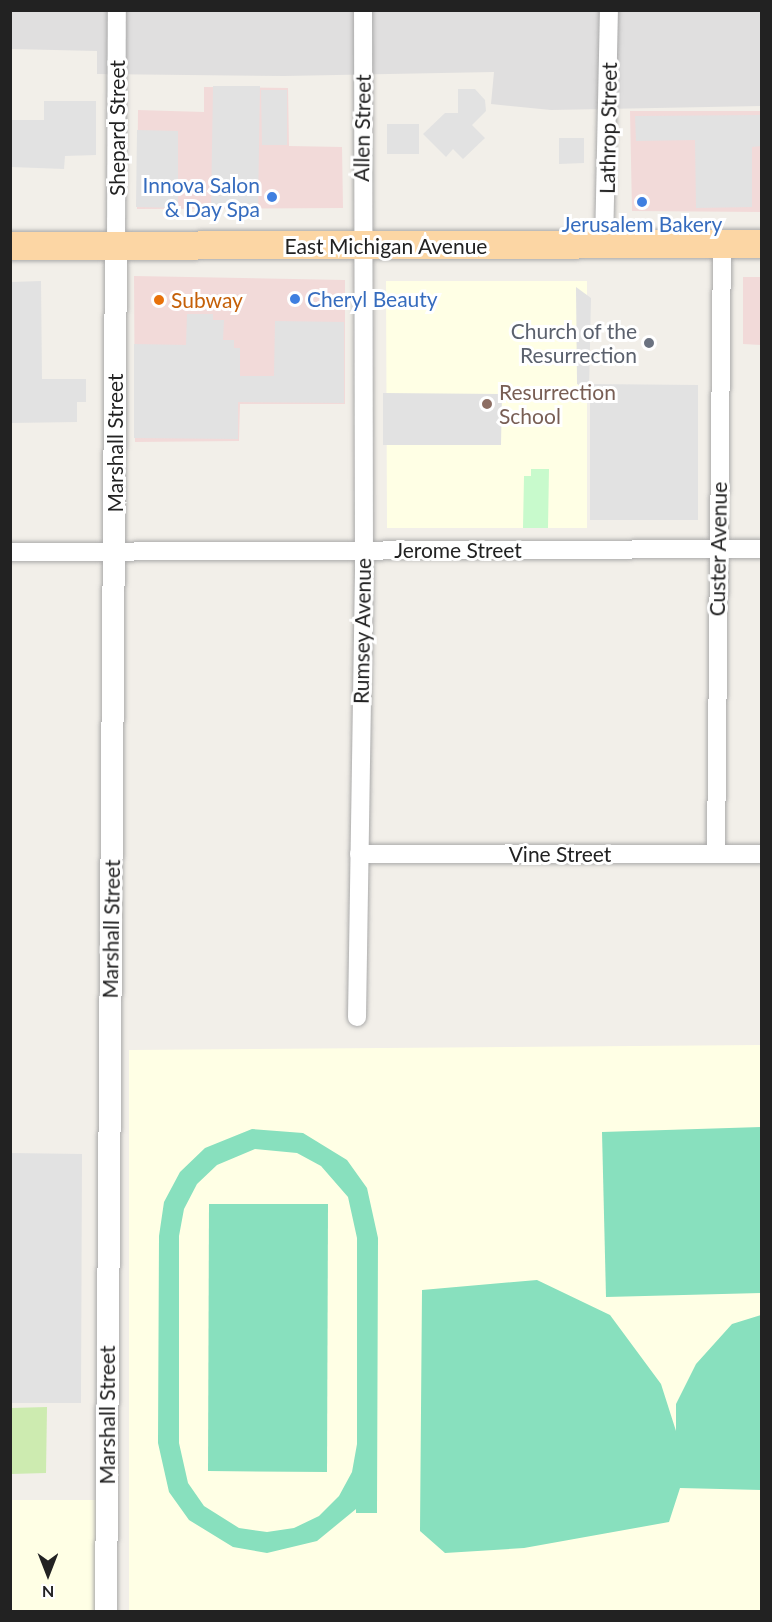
<!DOCTYPE html>
<style>
body{margin:0}
#map{position:relative;width:772px;height:1622px;overflow:hidden;background:#f2efe9;font-family:Lato,sans-serif}
div>[style]{position:absolute}
.residential>*{inset:0;background:#e0dfdf}
.commercial>*{inset:0;background:#f2dad9}
.education>*{inset:0;background:#ffffe5}
.grass>*{inset:0;background:#cdebb0}
.park>*{inset:0;background:#c8facc}
.pitch>*{inset:0;background:#88e0be}
.parking>*{inset:0;background:#e2e2e2}
.roads{filter:drop-shadow(0 0 2px #a9a9a9) drop-shadow(0 0 2px #a9a9a9)}
.minor>*{height:18px;margin:-9px;padding:0 9px;transform-origin:9px;border-radius:9px;background:#fff}
.tertiary>*{height:22px;margin:-11px;padding:0 11px;transform-origin:11px;border-radius:11px;background:#fff}
.primary>*{height:28px;margin:-14px;padding:0 14px;transform-origin:14px;border-radius:14px;background:#fcd6a4}
.dots>*{width:16px;height:16px;translate:-50% -50%;box-sizing:border-box;border:3px solid #fff;border-radius:50%}
span{translate:-50% -50%;white-space:nowrap;text-align:center;line-height:1.15;-webkit-text-stroke:6px #fff;paint-order:stroke}
.street-label{font-size:21px;color:#222}
.shop-label{font-size:21px;color:#366cbe}
.right{translate:-100% -50%;text-align:right}
.left{translate:0 -50%;text-align:left}
.food-label{font-size:21px;color:#c56008}
.worship-label{font-size:21px;color:#5b616d}
.education-label{font-size:21px;color:#785e54}
.frame{position:absolute;inset:0;border:12px solid #222;pointer-events:none}
.north{position:absolute;left:18px;top:1544px;width:60px;height:60px;-webkit-text-stroke:4px #fff;paint-order:stroke;rotate:180deg;font-size:16px;font-weight:700;line-height:24px;text-align:center;color:#222}
.north::after{content:'';display:block;margin:auto;width:21px;height:27px;background:#222;clip-path:polygon(50% 0,100% 100%,50% 72%,0 100%)}
</style>
<div id="map">
<div class="residential">
<div style="clip-path:polygon(11px 11px,761px 11px,761px 106px,551px 110px,491px 104px,494px 72px,284px 76px,97px 74px,97px 51px,11px 49px)"></div>
</div>
<div class="commercial">
<div style="clip-path:polygon(204px 87px,288px 88px,289px 146px,342px 147px,343px 208px,137px 209px,138px 110px,204px 112px)"></div>
<div style="clip-path:polygon(630px 111px,761px 111px,761px 212px,632px 211px)"></div>
<div style="clip-path:polygon(134px 276px,345px 280px,345px 404px,240px 404px,239px 441px,135px 442px)"></div>
<div style="clip-path:polygon(743px 277px,761px 277px,761px 345px,743px 344px)"></div>
</div>
<div class="education">
<div style="clip-path:polygon(386px 281px,587px 281px,587px 528px,387px 528px)"></div>
<div style="clip-path:polygon(761px 1045px,761px 1611px,129px 1611px,129px 1050px)"></div>
<div style="clip-path:polygon(11px 1500px,96px 1500px,95px 1611px,11px 1612px)"></div>
</div>
<div class="grass">
<div style="clip-path:polygon(47px 1407px,46px 1473px,11px 1474px,11px 1408px)"></div>
</div>
<div class="park">
<div style="clip-path:polygon(531px 469px,549px 469px,548px 528px,523px 528px,524px 476px,531px 476px)"></div>
</div>
<div class="pitch">
<div style="clip-path:polygon(761px 1127px,761px 1293px,606px 1297px,602px 1132px)"></div>
<div style="clip-path:polygon(evenodd,252px 1129px,303px 1133px,347px 1160px,367px 1188px,378px 1238px,377px 1513px,356px 1513px,356px 1509px,317px 1541px,267px 1553px,233px 1547px,189px 1520px,169px 1492px,158px 1443px,159px 1236px,164px 1202px,180px 1172px,205px 1148px,252px 1129px,255px 1149px,297px 1153px,321px 1166px,348px 1197px,357px 1238px,357px 1444px,352px 1472px,339px 1496px,319px 1516px,294px 1528px,267px 1532px,239px 1528px,204px 1506px,188px 1483px,179px 1443px,179px 1236px,184px 1209px,197px 1184px,217px 1165px,255px 1149px)"></div>
<div style="clip-path:polygon(209px 1204px,328px 1204px,327px 1472px,208px 1471px)"></div>
<div style="clip-path:polygon(537px 1280px,610px 1315px,661px 1384px,676px 1431px,676px 1404px,696px 1364px,732px 1324px,761px 1315px,761px 1490px,680px 1488px,669px 1522px,524px 1548px,445px 1553px,420px 1531px,422px 1290px)"></div>
</div>
<div class="parking">
<div style="clip-path:polygon(213px 86px,260px 86px,258px 208px,211px 207px)"></div>
<div style="clip-path:polygon(458px 89px,475px 89px,485px 100px,486px 111px,472px 125px,485px 138px,463px 159px,453px 149px,446px 157px,423px 134px,445px 113px,458px 113px)"></div>
<div style="clip-path:polygon(261px 90px,287px 90px,287px 145px,262px 145px)"></div>
<div style="clip-path:polygon(44px 101px,96px 101px,96px 155px,65px 156px,64px 169px,11px 167px,11px 120px,44px 120px)"></div>
<div style="clip-path:polygon(761px 115px,761px 146px,752px 147px,752px 207px,696px 208px,695px 140px,636px 141px,635px 116px)"></div>
<div style="clip-path:polygon(387px 124px,419px 124px,419px 154px,387px 154px)"></div>
<div style="clip-path:polygon(137px 130px,178px 131px,178px 208px,136px 207px)"></div>
<div style="clip-path:polygon(559px 138px,584px 138px,584px 163px,559px 164px)"></div>
<div style="clip-path:polygon(41px 281px,42px 379px,86px 379px,86px 402px,77px 402px,77px 422px,11px 423px,11px 282px)"></div>
<div style="clip-path:polygon(576px 287px,591px 298px,589px 390px,577px 384px)"></div>
<div style="clip-path:polygon(187px 314px,213px 314px,213px 320px,224px 320px,223px 340px,234px 340px,234px 348px,240px 348px,240px 376px,274px 376px,275px 321px,344px 322px,344px 403px,238px 402px,238px 439px,134px 438px,134px 344px,186px 345px)"></div>
<div style="clip-path:polygon(590px 384px,698px 385px,698px 520px,590px 520px)"></div>
<div style="clip-path:polygon(383px 393px,502px 394px,501px 445px,383px 445px)"></div>
<div style="clip-path:polygon(11px 1153px,82px 1154px,81px 1403px,11px 1403px)"></div>
</div>
<div class="roads">
<div class="minor">
<div style="left:116px;top:246px;width:236px;rotate:-89.8deg"></div>
<div style="left:604px;top:246px;width:236px;rotate:-88.8deg"></div>
<div style="left:10px;top:552px;width:752px;rotate:-0.23deg"></div>
<div style="left:359px;top:854px;width:403px"></div>
<div style="left:716px;top:854px;width:610px;rotate:-89.44deg"></div>
<div style="left:357px;top:1017px;width:448px;rotate:-89.1deg"></div>
<div style="left:364px;top:569px;width:559px;rotate:-90.1deg"></div>
</div>
<div class="tertiary">
<div style="left:106px;top:1612px;width:1366px;rotate:-89.58deg"></div>
</div>
<div class="primary">
<div style="left:10px;top:246px;width:752px;rotate:-0.15deg"></div>
</div>
</div>
<div class="dots">
<div style="left:272px;top:197px;background:#3f7fe0"></div>
<div style="left:642px;top:202px;background:#3f7fe0"></div>
<div style="left:295px;top:299px;background:#3f7fe0"></div>
<div style="left:159px;top:300px;background:#e8710a"></div>
<div style="left:649px;top:343px;background:#6b7280"></div>
<div style="left:487px;top:404px;background:#8d6e63"></div>
</div>
<div class="street-label">
<span style="left:117px;top:128px;rotate:-90deg">Shepard Street</span>
<span style="left:362px;top:128px;rotate:-89deg">Allen Street</span>
<span style="left:608px;top:128px;rotate:-89deg">Lathrop Street</span>
<span style="left:386px;top:246px">East Michigan Avenue</span>
<span style="left:115px;top:443px;rotate:-90deg">Marshall Street</span>
<span style="left:718px;top:549px;rotate:-89deg">Custer Avenue</span>
<span style="left:458px;top:550px">Jerome Street</span>
<span style="left:362px;top:631px;rotate:-89deg">Rumsey Avenue</span>
<span style="left:560px;top:854px">Vine Street</span>
<span style="left:111px;top:929px;rotate:-89deg">Marshall Street</span>
<span style="left:107px;top:1415px;rotate:-90deg">Marshall Street</span>
</div>
<div class="shop-label">
<span class="right" style="left:260px;top:197px">Innova Salon<br>&amp; Day Spa</span>
<span style="left:642px;top:224px">Jerusalem Bakery</span>
<span class="left" style="left:307px;top:299px">Cheryl Beauty</span>
</div>
<div class="food-label">
<span class="left" style="left:171px;top:300px">Subway</span>
</div>
<div class="worship-label">
<span class="right" style="left:637px;top:343px">Church of the<br>Resurrection</span>
</div>
<div class="education-label">
<span class="left" style="left:499px;top:404px">Resurrection<br>School</span>
</div>
<div class="frame"></div>
<div class="north">N</div>
</div>
